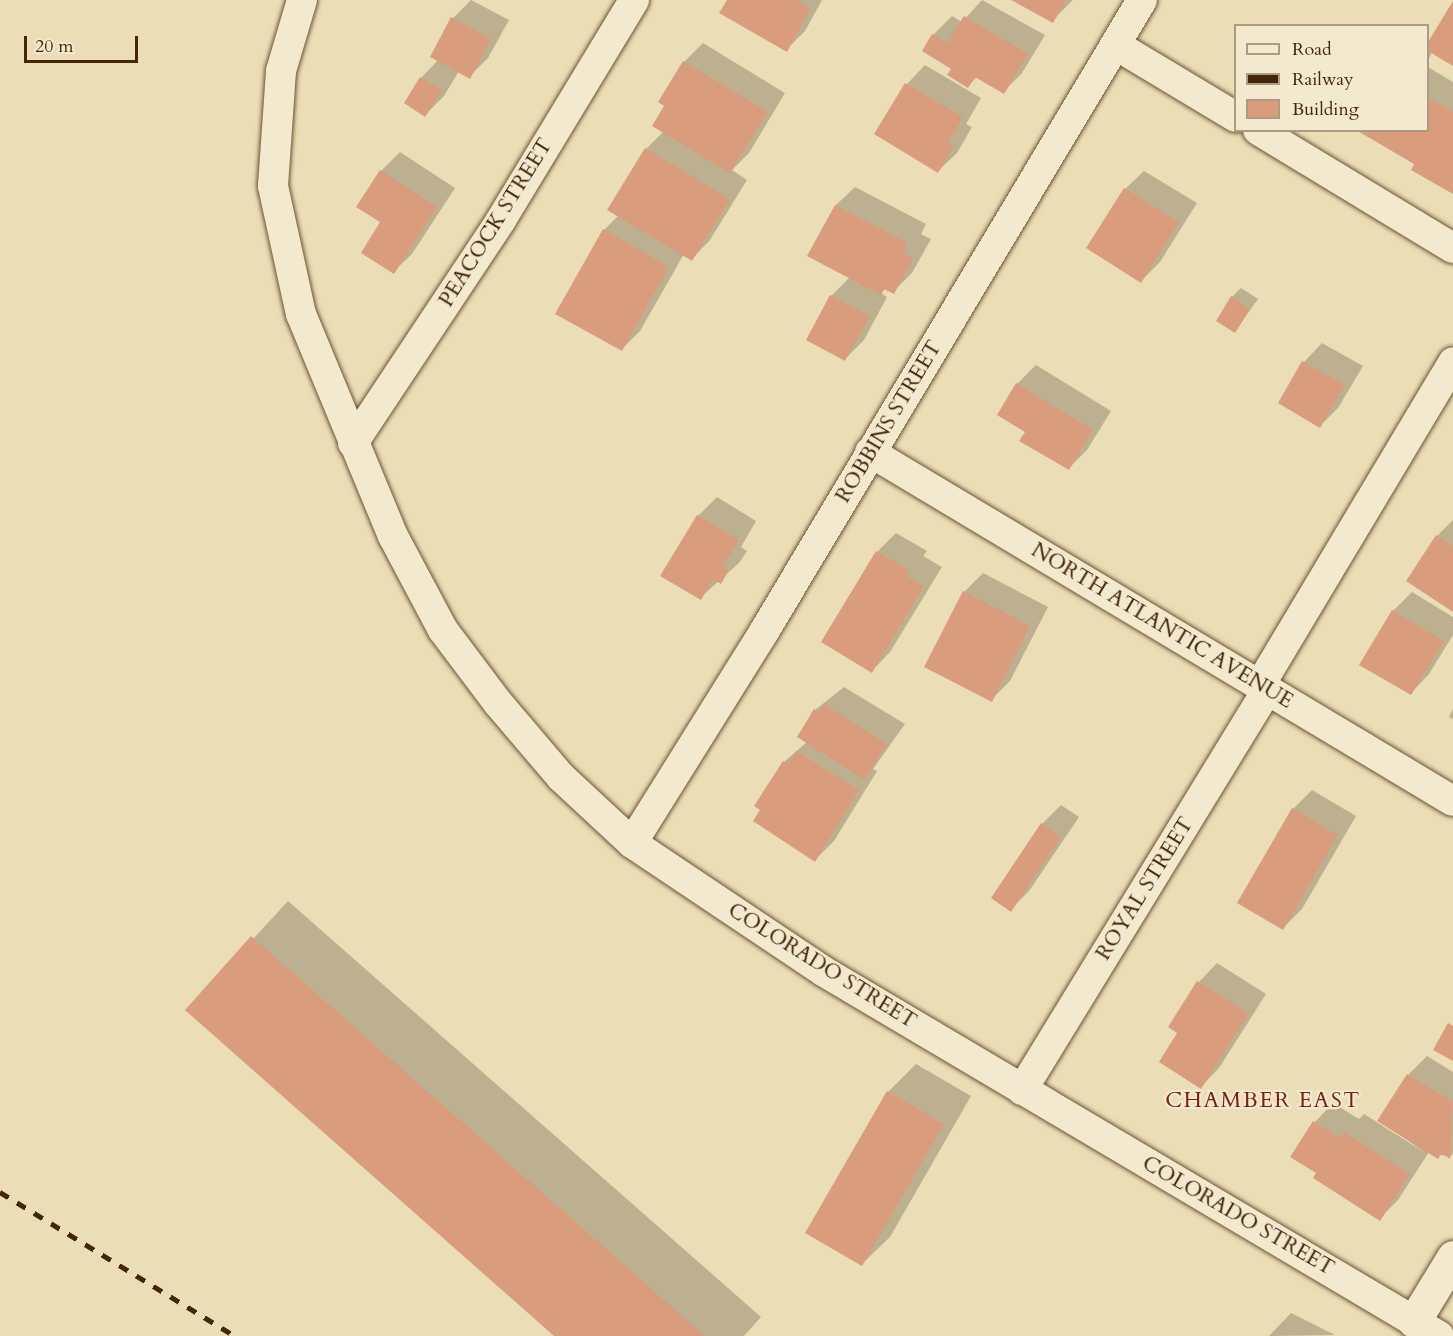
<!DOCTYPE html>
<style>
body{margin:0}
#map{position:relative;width:1453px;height:1336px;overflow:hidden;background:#ebddb5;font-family:Cardo,serif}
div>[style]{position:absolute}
.shadow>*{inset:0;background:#0003}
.building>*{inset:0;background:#d99d7e}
.roads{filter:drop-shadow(0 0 2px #6d5334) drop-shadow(0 0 2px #6d5334)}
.minor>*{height:30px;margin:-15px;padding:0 15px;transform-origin:15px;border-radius:15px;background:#f2e9cf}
.tertiary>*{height:33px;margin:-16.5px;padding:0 16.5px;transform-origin:16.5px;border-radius:16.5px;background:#f2e9cf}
.rail>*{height:4.5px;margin-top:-2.25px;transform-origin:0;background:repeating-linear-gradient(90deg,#432509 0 10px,transparent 0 20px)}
span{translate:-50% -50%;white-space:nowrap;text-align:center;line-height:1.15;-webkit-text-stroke:4.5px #f2e9cf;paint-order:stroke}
.street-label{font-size:21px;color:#432509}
.neighbourhood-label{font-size:22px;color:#7a1f14;letter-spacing:1.5px}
.legend{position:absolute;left:1234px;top:24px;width:195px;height:108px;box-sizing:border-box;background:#f2e9cf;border:2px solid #ac9b80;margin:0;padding:8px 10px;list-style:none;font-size:18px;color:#432509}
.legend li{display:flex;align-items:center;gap:12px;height:30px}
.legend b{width:30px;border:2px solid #ac9b80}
.scale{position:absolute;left:24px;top:36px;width:114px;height:27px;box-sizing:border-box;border:3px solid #432509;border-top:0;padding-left:8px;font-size:18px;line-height:21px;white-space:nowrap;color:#432509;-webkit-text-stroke:4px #f2e9cf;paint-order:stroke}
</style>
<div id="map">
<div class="shadow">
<div style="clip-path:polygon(471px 0,509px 20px,488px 58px,469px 77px,459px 71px,444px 96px,425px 115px,421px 78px,438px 60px,453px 18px)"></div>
<div style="clip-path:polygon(728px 0,822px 0,805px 31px,786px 50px)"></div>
<div style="clip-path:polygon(982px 0,1045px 35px,1022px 73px,1003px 92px,978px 76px,968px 86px,933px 35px,952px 16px,962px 22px)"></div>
<div style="clip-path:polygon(1014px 0,1073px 0,1052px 21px)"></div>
<div style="clip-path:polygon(1453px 3px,1453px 65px,1432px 52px,1428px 61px,1428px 45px)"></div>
<div style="clip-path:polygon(703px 43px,785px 93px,749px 153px,732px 170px,747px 180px,710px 240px,692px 259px,684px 254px,640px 331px,621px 350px,604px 230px,619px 215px,609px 209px,646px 149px,664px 131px,666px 106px,660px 102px,684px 62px)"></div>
<div style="clip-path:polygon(925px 65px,981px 98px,966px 124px,972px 127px,957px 153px,938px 171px,877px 134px,907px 84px)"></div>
<div style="clip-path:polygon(1428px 67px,1453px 82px,1453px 192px,1416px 164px,1428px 130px)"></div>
<div style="clip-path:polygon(400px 152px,455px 188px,412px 254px,393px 272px,383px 222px,381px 171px)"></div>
<div style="clip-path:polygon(1144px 171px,1197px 203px,1160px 262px,1141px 281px,1125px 189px)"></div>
<div style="clip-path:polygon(855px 187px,926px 224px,921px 234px,931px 239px,912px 273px,893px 292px,886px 288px,881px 293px,887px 297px,864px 340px,845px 359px,808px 339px,831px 296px,850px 277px,809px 255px,836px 205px)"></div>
<div style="clip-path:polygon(1241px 288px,1258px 299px,1235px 331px,1232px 297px)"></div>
<div style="clip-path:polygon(1322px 343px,1363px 366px,1338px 408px,1320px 426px,1280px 403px,1304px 362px)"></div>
<div style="clip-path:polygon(1036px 365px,1111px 411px,1087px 450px,1068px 469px,1027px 431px,1017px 384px)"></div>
<div style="clip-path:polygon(717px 497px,756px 521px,741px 547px,747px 551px,739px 563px,700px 598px,662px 576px,698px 516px)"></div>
<div style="clip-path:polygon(1453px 520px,1453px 610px,1437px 536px)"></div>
<div style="clip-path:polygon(896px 533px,927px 551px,923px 556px,942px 567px,890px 652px,872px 671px,823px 642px,877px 552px)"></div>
<div style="clip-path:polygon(983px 573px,1048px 607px,1010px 681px,991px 700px,964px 592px)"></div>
<div style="clip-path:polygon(1412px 592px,1453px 617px,1453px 635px,1429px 674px,1411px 693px,1393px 611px)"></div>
<div style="clip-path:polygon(844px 687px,905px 724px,873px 769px,877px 771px,834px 841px,815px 860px,756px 806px,784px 762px,807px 742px,815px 710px)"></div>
<div style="clip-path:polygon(1453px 709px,1453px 719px,1449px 717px)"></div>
<div style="clip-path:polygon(1312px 790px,1356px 816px,1302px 909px,1283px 928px,1293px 809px)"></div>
<div style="clip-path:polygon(1061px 805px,1079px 817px,1029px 891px,1010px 910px,1042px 824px)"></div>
<div style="clip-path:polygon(288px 901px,761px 1317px,744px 1336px,557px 1336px,188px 1010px)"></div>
<div style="clip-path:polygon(1217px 963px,1266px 994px,1219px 1068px,1201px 1087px,1179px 1033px,1170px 1026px,1199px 982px)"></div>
<div style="clip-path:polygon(1427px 1056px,1453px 1072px,1453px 1153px,1450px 1157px,1429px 1152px,1398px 1200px,1379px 1219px,1318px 1173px,1315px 1122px,1333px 1103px,1359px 1119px,1364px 1114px,1424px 1152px,1379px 1120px,1409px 1074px)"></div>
<div style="clip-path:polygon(916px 1064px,971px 1096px,890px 1237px,862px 1264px,888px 1092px)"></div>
<div style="clip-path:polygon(1291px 1313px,1335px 1335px,1269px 1336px)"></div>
</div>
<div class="building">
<div style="clip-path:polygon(727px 0,796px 0,810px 8px,787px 52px,719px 13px)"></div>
<div style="clip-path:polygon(1011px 0,1066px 0,1053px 23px)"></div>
<div style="clip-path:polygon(1453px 1px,1453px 66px,1428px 51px,1428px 42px)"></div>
<div style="clip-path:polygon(964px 16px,1028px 54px,1004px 94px,975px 77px,968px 88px,947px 75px,951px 69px,922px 51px,932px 34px,947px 43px)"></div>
<div style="clip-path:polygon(451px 17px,491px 39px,470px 79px,430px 57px)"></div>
<div style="clip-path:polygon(683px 61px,768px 112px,730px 173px,652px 126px,664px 106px,658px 102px)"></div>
<div style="clip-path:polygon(420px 77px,442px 90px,425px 117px,404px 103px)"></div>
<div style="clip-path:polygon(905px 83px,963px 117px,948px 143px,954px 147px,938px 173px,874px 134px)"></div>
<div style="clip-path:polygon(1428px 97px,1453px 112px,1453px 194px,1411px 170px,1414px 164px,1356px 130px,1428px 130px)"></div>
<div style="clip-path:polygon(645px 148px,730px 199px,692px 261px,607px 210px)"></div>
<div style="clip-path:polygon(380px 170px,437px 207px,394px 274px,361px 253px,380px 222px,356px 207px)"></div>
<div style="clip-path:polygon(1124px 188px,1179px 222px,1141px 283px,1086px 248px)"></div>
<div style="clip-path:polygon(835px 205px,908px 243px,903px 253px,913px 258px,894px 294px,884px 289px,881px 295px,807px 256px)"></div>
<div style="clip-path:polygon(603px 229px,669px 267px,622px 351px,555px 314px)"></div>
<div style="clip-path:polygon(830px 295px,870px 316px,845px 361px,806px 340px)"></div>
<div style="clip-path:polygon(1231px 296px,1250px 309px,1235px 333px,1216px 321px)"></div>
<div style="clip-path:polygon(1302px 361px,1345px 385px,1320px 428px,1278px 403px)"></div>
<div style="clip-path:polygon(1016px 383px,1093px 430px,1069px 470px,1019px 441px,1025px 432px,997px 415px)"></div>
<div style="clip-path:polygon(697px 515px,739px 540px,723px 566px,729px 570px,721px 584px,713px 579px,701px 600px,660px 576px)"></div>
<div style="clip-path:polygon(1436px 535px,1453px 546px,1453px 612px,1406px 581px)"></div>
<div style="clip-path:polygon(876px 551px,909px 570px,906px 576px,924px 586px,872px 673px,821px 642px)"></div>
<div style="clip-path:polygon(963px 591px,1030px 626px,992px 702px,924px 667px)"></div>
<div style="clip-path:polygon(1392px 610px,1444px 641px,1411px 695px,1359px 665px)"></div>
<div style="clip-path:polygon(824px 704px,887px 744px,865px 780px,797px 737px,814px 709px,819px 712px)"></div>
<div style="clip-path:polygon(796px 751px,859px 790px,815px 862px,753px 821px,760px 810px,754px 806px,783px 761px,788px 764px)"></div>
<div style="clip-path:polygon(1292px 808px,1338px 835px,1283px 930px,1237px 903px)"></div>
<div style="clip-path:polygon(1041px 823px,1061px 837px,1011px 912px,991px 898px)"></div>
<div style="clip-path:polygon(251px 936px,705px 1336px,554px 1336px,185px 1010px)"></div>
<div style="clip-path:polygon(1197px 981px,1249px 1013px,1201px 1089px,1159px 1062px,1177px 1033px,1168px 1027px)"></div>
<div style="clip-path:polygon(1448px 1023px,1453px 1026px,1453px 1061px,1433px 1050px)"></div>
<div style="clip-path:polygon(1407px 1074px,1453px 1102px,1450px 1159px,1442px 1153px,1438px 1159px,1377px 1121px)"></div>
<div style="clip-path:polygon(887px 1091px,944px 1124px,862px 1266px,805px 1233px)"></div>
<div style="clip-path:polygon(1313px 1121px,1340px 1138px,1344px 1132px,1410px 1174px,1380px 1221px,1313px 1178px,1316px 1173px,1290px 1157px)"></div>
</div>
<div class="roads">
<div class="minor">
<div style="left:302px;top:0;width:74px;rotate:106.5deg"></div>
<div style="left:281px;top:71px;width:115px;rotate:94deg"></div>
<div style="left:273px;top:186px;width:131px;rotate:77.7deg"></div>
<div style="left:301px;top:314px;width:240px;rotate:67.5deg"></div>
<div style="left:393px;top:536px;width:106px;rotate:62deg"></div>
<div style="left:443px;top:630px;width:91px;rotate:53deg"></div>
<div style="left:498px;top:703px;width:97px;rotate:49.6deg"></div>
<div style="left:561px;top:777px;width:97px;rotate:42.9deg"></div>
<div style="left:632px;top:843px;width:230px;rotate:33.8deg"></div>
<div style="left:823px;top:971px;width:716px;rotate:30.65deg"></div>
<div style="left:1116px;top:45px;width:140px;rotate:31deg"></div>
<div style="left:1258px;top:130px;width:228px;rotate:31.2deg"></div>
<div style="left:353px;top:443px;width:268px;rotate:-56.4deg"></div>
<div style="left:501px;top:220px;width:257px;rotate:-58.8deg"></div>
<div style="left:870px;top:452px;width:679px;rotate:30.91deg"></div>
<div style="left:1260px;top:685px;width:376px;rotate:-59.1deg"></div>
<div style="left:632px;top:843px;width:251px;rotate:-58deg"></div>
<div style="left:765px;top:630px;width:734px;rotate:-59.1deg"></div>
<div style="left:1022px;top:1090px;width:470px;rotate:-58.5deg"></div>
</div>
<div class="tertiary">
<div style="left:1414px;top:1321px;width:75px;rotate:-58.6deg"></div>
</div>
</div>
<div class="rail">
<div style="left:0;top:1192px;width:276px;rotate:31.5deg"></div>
</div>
<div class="street-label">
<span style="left:496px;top:223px;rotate:-58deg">PEACOCK STREET</span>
<span style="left:889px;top:422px;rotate:-59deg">ROBBINS STREET</span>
<span style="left:1162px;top:626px;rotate:31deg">NORTH ATLANTIC AVENUE</span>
<span style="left:1145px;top:889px;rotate:-58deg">ROYAL STREET</span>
<span style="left:822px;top:966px;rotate:32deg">COLORADO STREET</span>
<span style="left:1238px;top:1216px;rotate:30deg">COLORADO STREET</span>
</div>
<div class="neighbourhood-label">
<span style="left:1263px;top:1101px">CHAMBER EAST</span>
</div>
<ul class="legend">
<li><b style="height:8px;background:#f2e9cf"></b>Road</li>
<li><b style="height:8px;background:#432509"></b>Railway</li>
<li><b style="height:16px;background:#d99d7e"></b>Building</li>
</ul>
<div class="scale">20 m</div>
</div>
